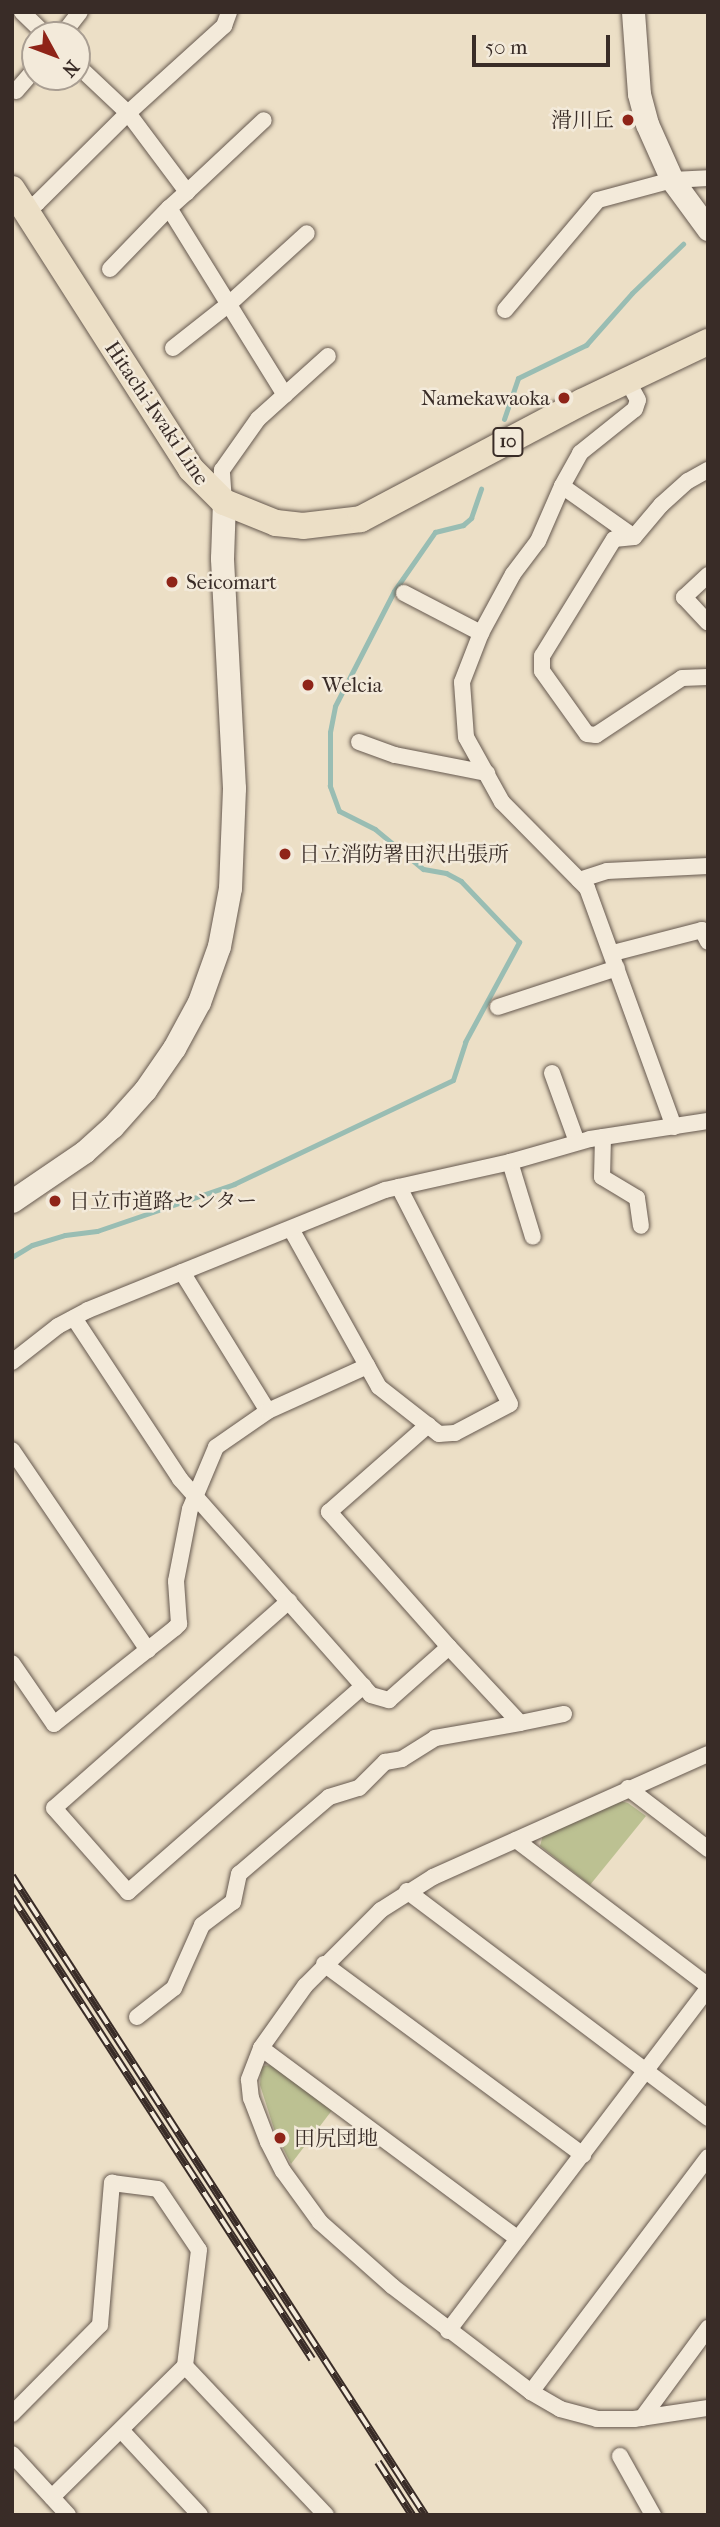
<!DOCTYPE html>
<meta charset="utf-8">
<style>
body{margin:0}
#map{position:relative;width:720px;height:2527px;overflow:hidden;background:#ecdfc6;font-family:"IM FELL French Canon","Noto Serif JP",serif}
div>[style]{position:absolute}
.green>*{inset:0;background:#bcc192}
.stream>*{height:5px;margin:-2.5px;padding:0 2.5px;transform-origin:2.5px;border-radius:2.5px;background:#99bdb3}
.roads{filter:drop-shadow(0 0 2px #66594f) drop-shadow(0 0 2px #66594f)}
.street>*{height:16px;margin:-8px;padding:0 8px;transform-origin:8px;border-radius:8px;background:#f3eada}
.secondary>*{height:23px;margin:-11.5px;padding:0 11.5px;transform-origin:11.5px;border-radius:11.5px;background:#f3eada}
.primary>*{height:26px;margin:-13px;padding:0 13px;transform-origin:13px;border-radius:13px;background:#ecdfc6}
.rail>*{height:8px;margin-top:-4px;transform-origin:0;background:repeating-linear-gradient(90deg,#f3eada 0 16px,#392c27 0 32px);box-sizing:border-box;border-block:2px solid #392c27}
.dots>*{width:19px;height:19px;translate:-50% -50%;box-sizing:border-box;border:4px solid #f3eada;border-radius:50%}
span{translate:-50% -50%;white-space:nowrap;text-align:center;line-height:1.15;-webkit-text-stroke:5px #f3eada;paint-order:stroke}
.shield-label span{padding:2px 5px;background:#f3eada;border:2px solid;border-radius:5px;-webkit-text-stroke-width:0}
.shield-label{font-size:19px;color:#392c27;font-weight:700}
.poi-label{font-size:21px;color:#392c27}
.right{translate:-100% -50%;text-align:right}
.left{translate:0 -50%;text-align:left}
.street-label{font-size:21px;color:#392c27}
.frame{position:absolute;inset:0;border:14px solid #392c27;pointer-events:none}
.north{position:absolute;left:21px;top:21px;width:70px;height:70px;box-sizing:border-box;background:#f3eada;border:2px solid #a99e92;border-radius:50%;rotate:131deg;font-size:19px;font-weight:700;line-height:28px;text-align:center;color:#392c27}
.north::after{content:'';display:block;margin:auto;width:24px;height:32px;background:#8f2418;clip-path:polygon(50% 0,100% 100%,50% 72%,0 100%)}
.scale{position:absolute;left:472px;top:35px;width:138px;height:32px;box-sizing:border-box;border:4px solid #392c27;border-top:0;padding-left:9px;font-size:21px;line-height:24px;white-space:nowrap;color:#392c27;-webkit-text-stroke:5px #f3eada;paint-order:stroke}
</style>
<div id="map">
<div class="green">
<div style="clip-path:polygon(617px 1800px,628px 1803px,646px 1816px,590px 1885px,540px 1846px,543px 1835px)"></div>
<div style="clip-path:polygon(272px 2065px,333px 2109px,291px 2164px,275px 2132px,260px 2085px,261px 2066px)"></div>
</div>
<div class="stream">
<div style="left:504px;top:419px;width:43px;rotate:-71.1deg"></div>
<div style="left:518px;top:378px;width:76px;rotate:-25.9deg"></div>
<div style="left:586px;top:345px;width:69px;rotate:-48.5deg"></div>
<div style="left:632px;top:293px;width:71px;rotate:-43.9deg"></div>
<div style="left:12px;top:1257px;width:23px;rotate:-31deg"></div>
<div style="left:32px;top:1245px;width:34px;rotate:-17deg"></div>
<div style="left:65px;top:1235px;width:32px;rotate:-7deg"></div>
<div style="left:97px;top:1231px;width:145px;rotate:-18.9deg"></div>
<div style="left:234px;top:1184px;width:242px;rotate:-25.4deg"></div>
<div style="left:453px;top:1080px;width:40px;rotate:-72deg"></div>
<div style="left:465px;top:1042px;width:114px;rotate:-61.6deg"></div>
<div style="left:519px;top:942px;width:84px;rotate:-133.6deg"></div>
<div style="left:461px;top:881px;width:17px;rotate:-152deg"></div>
<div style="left:446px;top:873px;width:23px;rotate:-170deg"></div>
<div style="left:423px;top:869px;width:62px;rotate:-140.2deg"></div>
<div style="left:375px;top:829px;width:40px;rotate:-153.4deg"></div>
<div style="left:339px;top:811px;width:27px;rotate:-110deg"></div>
<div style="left:330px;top:786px;width:54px;rotate:-90deg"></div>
<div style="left:330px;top:732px;width:26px;rotate:-79deg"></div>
<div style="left:335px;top:706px;width:129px;rotate:-62.8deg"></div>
<div style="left:394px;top:591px;width:72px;rotate:-55.2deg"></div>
<div style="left:435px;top:532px;width:29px;rotate:-14deg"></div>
<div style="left:463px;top:525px;width:11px;rotate:-41deg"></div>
<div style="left:471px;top:518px;width:31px;rotate:-71deg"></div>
</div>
<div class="roads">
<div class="street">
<div style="left:22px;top:12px;width:33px;rotate:44deg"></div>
<div style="left:62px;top:35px;width:29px;rotate:-52deg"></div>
<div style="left:77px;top:65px;width:70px;rotate:43.3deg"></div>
<div style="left:128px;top:113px;width:99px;rotate:53.2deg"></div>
<div style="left:187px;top:192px;width:24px;rotate:138deg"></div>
<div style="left:169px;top:208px;width:220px;rotate:58.2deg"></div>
<div style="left:16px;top:91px;width:29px;rotate:-49deg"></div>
<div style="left:187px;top:192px;width:105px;rotate:-43.1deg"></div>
<div style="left:25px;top:210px;width:14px;rotate:-30deg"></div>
<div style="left:37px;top:203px;width:128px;rotate:-44.7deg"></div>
<div style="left:128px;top:113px;width:130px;rotate:-42.2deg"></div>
<div style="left:224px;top:26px;width:15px;rotate:-70deg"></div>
<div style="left:110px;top:269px;width:85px;rotate:-46deg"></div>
<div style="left:505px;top:310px;width:144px;rotate:-49.8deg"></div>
<div style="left:598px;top:200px;width:77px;rotate:-15.1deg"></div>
<div style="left:672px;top:180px;width:36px;rotate:-3deg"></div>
<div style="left:173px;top:348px;width:71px;rotate:-38.2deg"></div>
<div style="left:229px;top:304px;width:105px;rotate:-42.3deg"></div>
<div style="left:562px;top:486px;width:38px;rotate:-61deg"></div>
<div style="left:580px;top:453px;width:70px;rotate:-38.7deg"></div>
<div style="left:635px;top:409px;width:9px;rotate:-72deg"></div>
<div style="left:638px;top:400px;width:23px;rotate:-119deg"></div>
<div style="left:224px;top:502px;width:32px;rotate:-94deg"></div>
<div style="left:222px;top:470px;width:62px;rotate:-54.8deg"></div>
<div style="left:258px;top:419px;width:94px;rotate:-42deg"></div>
<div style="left:634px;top:537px;width:20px;rotate:174deg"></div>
<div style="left:614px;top:539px;width:137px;rotate:121.6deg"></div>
<div style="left:542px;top:656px;width:15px;rotate:90deg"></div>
<div style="left:542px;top:671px;width:77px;rotate:54.5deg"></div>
<div style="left:587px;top:734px;width:9px;rotate:6deg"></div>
<div style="left:596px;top:735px;width:103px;rotate:-33.5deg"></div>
<div style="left:682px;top:678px;width:26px;rotate:-2deg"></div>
<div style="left:708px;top:575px;width:33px;rotate:137deg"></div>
<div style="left:684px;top:597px;width:35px;rotate:47deg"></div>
<div style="left:404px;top:593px;width:87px;rotate:27.5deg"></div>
<div style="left:359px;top:742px;width:38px;rotate:20deg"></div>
<div style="left:395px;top:755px;width:94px;rotate:11.1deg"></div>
<div style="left:579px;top:880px;width:29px;rotate:-18deg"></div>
<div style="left:607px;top:871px;width:101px;rotate:-2.8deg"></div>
<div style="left:613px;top:953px;width:92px;rotate:-14.5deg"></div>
<div style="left:702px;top:930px;width:13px;rotate:63deg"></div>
<div style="left:498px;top:1007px;width:125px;rotate:-18.1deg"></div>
<div style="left:552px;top:1073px;width:73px;rotate:70.1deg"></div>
<div style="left:674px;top:1127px;width:254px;rotate:-110deg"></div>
<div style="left:587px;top:888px;width:121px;rotate:-134.7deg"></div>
<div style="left:502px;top:802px;width:74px;rotate:-119deg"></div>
<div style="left:466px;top:737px;width:55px;rotate:-94.2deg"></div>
<div style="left:462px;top:682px;width:53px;rotate:-68.8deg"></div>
<div style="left:481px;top:633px;width:67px;rotate:-61.5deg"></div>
<div style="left:513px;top:574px;width:41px;rotate:-52.9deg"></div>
<div style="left:538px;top:541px;width:60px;rotate:-66.4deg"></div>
<div style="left:562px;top:486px;width:88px;rotate:35.3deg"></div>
<div style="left:634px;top:537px;width:42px;rotate:-49.8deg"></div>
<div style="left:661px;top:505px;width:36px;rotate:-42deg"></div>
<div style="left:688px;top:481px;width:23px;rotate:-29deg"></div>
<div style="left:603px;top:1137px;width:40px;rotate:91.4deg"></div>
<div style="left:602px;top:1177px;width:41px;rotate:31deg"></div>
<div style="left:637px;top:1198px;width:28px;rotate:82deg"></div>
<div style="left:510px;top:1162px;width:78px;rotate:73deg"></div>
<div style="left:291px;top:1229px;width:181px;rotate:60.9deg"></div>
<div style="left:379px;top:1387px;width:76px;rotate:38.1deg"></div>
<div style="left:439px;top:1434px;width:16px;rotate:-4deg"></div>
<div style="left:455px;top:1433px;width:62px;rotate:-27.8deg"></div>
<div style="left:510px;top:1404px;width:244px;rotate:-117.1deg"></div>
<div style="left:182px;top:1272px;width:163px;rotate:58.3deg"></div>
<div style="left:74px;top:1318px;width:193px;rotate:56.6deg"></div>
<div style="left:180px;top:1479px;width:288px;rotate:48.5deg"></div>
<div style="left:371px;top:1695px;width:19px;rotate:16deg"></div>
<div style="left:389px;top:1700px;width:80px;rotate:-41.5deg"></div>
<div style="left:449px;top:1647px;width:181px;rotate:-131.6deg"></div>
<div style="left:329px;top:1512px;width:132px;rotate:-41.3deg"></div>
<div style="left:12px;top:1362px;width:58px;rotate:-38deg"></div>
<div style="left:58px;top:1326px;width:34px;rotate:-28deg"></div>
<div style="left:88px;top:1310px;width:320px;rotate:-22deg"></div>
<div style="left:385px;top:1190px;width:128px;rotate:-12.6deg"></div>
<div style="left:510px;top:1162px;width:83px;rotate:-16deg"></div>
<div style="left:590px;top:1139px;width:119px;rotate:-8.7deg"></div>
<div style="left:12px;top:1450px;width:242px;rotate:55.8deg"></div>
<div style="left:289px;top:1601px;width:313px;rotate:138.6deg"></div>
<div style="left:54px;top:1808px;width:112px;rotate:48.6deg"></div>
<div style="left:128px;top:1892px;width:313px;rotate:-41.2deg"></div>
<div style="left:12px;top:1663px;width:74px;rotate:55.5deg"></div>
<div style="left:54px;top:1724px;width:154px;rotate:-38.4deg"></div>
<div style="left:175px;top:1628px;width:6px;rotate:-45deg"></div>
<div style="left:179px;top:1624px;width:43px;rotate:-94deg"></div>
<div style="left:176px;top:1581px;width:73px;rotate:-79deg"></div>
<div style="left:190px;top:1509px;width:67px;rotate:-67.2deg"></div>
<div style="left:216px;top:1447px;width:63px;rotate:-34.7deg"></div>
<div style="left:268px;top:1411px;width:109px;rotate:-24.4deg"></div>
<div style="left:520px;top:1723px;width:45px;rotate:-11.6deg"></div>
<div style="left:708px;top:1754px;width:301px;rotate:155.9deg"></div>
<div style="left:433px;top:1877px;width:62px;rotate:147.6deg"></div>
<div style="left:381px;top:1910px;width:107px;rotate:135deg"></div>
<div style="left:305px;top:1986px;width:76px;rotate:125.4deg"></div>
<div style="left:261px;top:2048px;width:34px;rotate:111deg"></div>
<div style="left:249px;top:2080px;width:18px;rotate:84deg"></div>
<div style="left:251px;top:2098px;width:47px;rotate:68.9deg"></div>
<div style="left:268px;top:2142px;width:33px;rotate:63deg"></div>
<div style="left:283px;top:2171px;width:63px;rotate:54deg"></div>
<div style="left:320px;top:2222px;width:96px;rotate:41.6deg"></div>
<div style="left:392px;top:2286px;width:175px;rotate:37.3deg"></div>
<div style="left:531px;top:2392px;width:34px;rotate:30deg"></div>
<div style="left:560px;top:2409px;width:38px;rotate:15deg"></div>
<div style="left:597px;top:2419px;width:37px"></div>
<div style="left:634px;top:2419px;width:75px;rotate:-8.5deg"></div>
<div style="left:628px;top:1788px;width:101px;rotate:37.3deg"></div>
<div style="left:516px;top:1840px;width:241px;rotate:37.2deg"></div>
<div style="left:407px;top:1891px;width:377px;rotate:37deg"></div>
<div style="left:324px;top:1964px;width:322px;rotate:36.4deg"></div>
<div style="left:137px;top:2017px;width:47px;rotate:-38.1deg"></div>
<div style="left:174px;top:1988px;width:69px;rotate:-66deg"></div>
<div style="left:202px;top:1925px;width:39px;rotate:-37deg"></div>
<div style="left:233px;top:1902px;width:29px;rotate:-78deg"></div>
<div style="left:239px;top:1874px;width:118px;rotate:-40.5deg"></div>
<div style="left:329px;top:1797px;width:31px;rotate:-17deg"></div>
<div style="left:359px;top:1788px;width:37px;rotate:-45deg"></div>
<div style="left:385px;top:1762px;width:17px;rotate:-10deg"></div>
<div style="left:402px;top:1759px;width:39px;rotate:-32deg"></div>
<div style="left:435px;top:1738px;width:86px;rotate:-10deg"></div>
<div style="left:520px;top:1723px;width:104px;rotate:-133.1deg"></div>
<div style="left:261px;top:2048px;width:320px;rotate:36.6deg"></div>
<div style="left:448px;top:2331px;width:430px;rotate:-52.8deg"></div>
<div style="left:185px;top:2366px;width:205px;rotate:46.6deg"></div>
<div style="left:531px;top:2392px;width:294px;rotate:-53deg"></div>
<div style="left:12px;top:2414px;width:125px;rotate:-45.3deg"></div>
<div style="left:100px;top:2325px;width:143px;rotate:-85.2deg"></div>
<div style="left:112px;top:2183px;width:46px;rotate:7.4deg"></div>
<div style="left:158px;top:2189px;width:73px;rotate:56.1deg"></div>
<div style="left:199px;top:2250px;width:117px;rotate:96.9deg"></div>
<div style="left:185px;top:2366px;width:187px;rotate:135.4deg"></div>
<div style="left:642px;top:2418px;width:112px;rotate:-53.7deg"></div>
<div style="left:121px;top:2430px;width:116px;rotate:47.1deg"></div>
<div style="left:12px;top:2454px;width:83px;rotate:47.4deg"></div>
<div style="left:620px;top:2456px;width:68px;rotate:60.8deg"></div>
</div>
<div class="secondary">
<div style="left:633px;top:12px;width:82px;rotate:85.8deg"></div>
<div style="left:639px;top:94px;width:31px;rotate:75deg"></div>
<div style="left:647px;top:124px;width:61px;rotate:65.9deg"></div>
<div style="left:672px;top:180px;width:61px;rotate:53.7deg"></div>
<div style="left:12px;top:1201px;width:87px;rotate:-34.2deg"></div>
<div style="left:84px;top:1152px;width:38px;rotate:-42deg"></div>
<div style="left:112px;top:1127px;width:50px;rotate:-48.3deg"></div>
<div style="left:145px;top:1090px;width:51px;rotate:-55.4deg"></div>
<div style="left:174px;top:1048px;width:52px;rotate:-61.5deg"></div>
<div style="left:199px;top:1002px;width:59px;rotate:-70.3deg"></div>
<div style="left:219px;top:946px;width:59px;rotate:-79.3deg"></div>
<div style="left:230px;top:888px;width:100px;rotate:-87.7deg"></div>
<div style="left:234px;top:788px;width:230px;rotate:-93deg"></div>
<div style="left:222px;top:558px;width:56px;rotate:-88deg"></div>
</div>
<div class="primary">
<div style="left:12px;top:189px;width:332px;rotate:57.4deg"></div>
<div style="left:191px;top:469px;width:47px;rotate:45deg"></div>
<div style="left:224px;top:502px;width:56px;rotate:22deg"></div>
<div style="left:276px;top:523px;width:27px;rotate:6deg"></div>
<div style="left:303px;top:526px;width:58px;rotate:-6.9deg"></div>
<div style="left:361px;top:519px;width:250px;rotate:-27.9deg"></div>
<div style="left:582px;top:402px;width:140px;rotate:-25.5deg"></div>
</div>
</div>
<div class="rail">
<div style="left:12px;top:1876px;width:761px;rotate:57.12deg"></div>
<div style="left:12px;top:1897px;width:551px;rotate:57deg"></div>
<div style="left:378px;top:2462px;width:63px;rotate:57.3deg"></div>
</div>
<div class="dots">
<div style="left:628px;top:120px;background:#8f2418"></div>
<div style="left:564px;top:398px;background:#8f2418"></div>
<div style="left:172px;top:582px;background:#8f2418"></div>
<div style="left:308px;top:685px;background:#8f2418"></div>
<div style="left:285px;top:854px;background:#8f2418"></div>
<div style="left:55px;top:1201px;background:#8f2418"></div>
<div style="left:280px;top:2138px;background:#8f2418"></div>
</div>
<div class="shield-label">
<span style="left:508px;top:442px">10</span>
</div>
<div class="poi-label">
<span class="right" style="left:614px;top:120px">滑川丘</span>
<span class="right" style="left:550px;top:398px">Namekawaoka</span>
<span class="left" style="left:186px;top:582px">Seicomart</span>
<span class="left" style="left:322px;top:685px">Welcia</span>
<span class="left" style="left:299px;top:854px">日立消防署田沢出張所</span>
<span class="left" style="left:69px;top:1201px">日立市道路センター</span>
<span class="left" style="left:294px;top:2138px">田尻団地</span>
</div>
<div class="street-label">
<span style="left:157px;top:413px;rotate:56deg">Hitachi-Iwaki Line</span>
</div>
<div class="frame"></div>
<div class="north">N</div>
<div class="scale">50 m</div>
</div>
